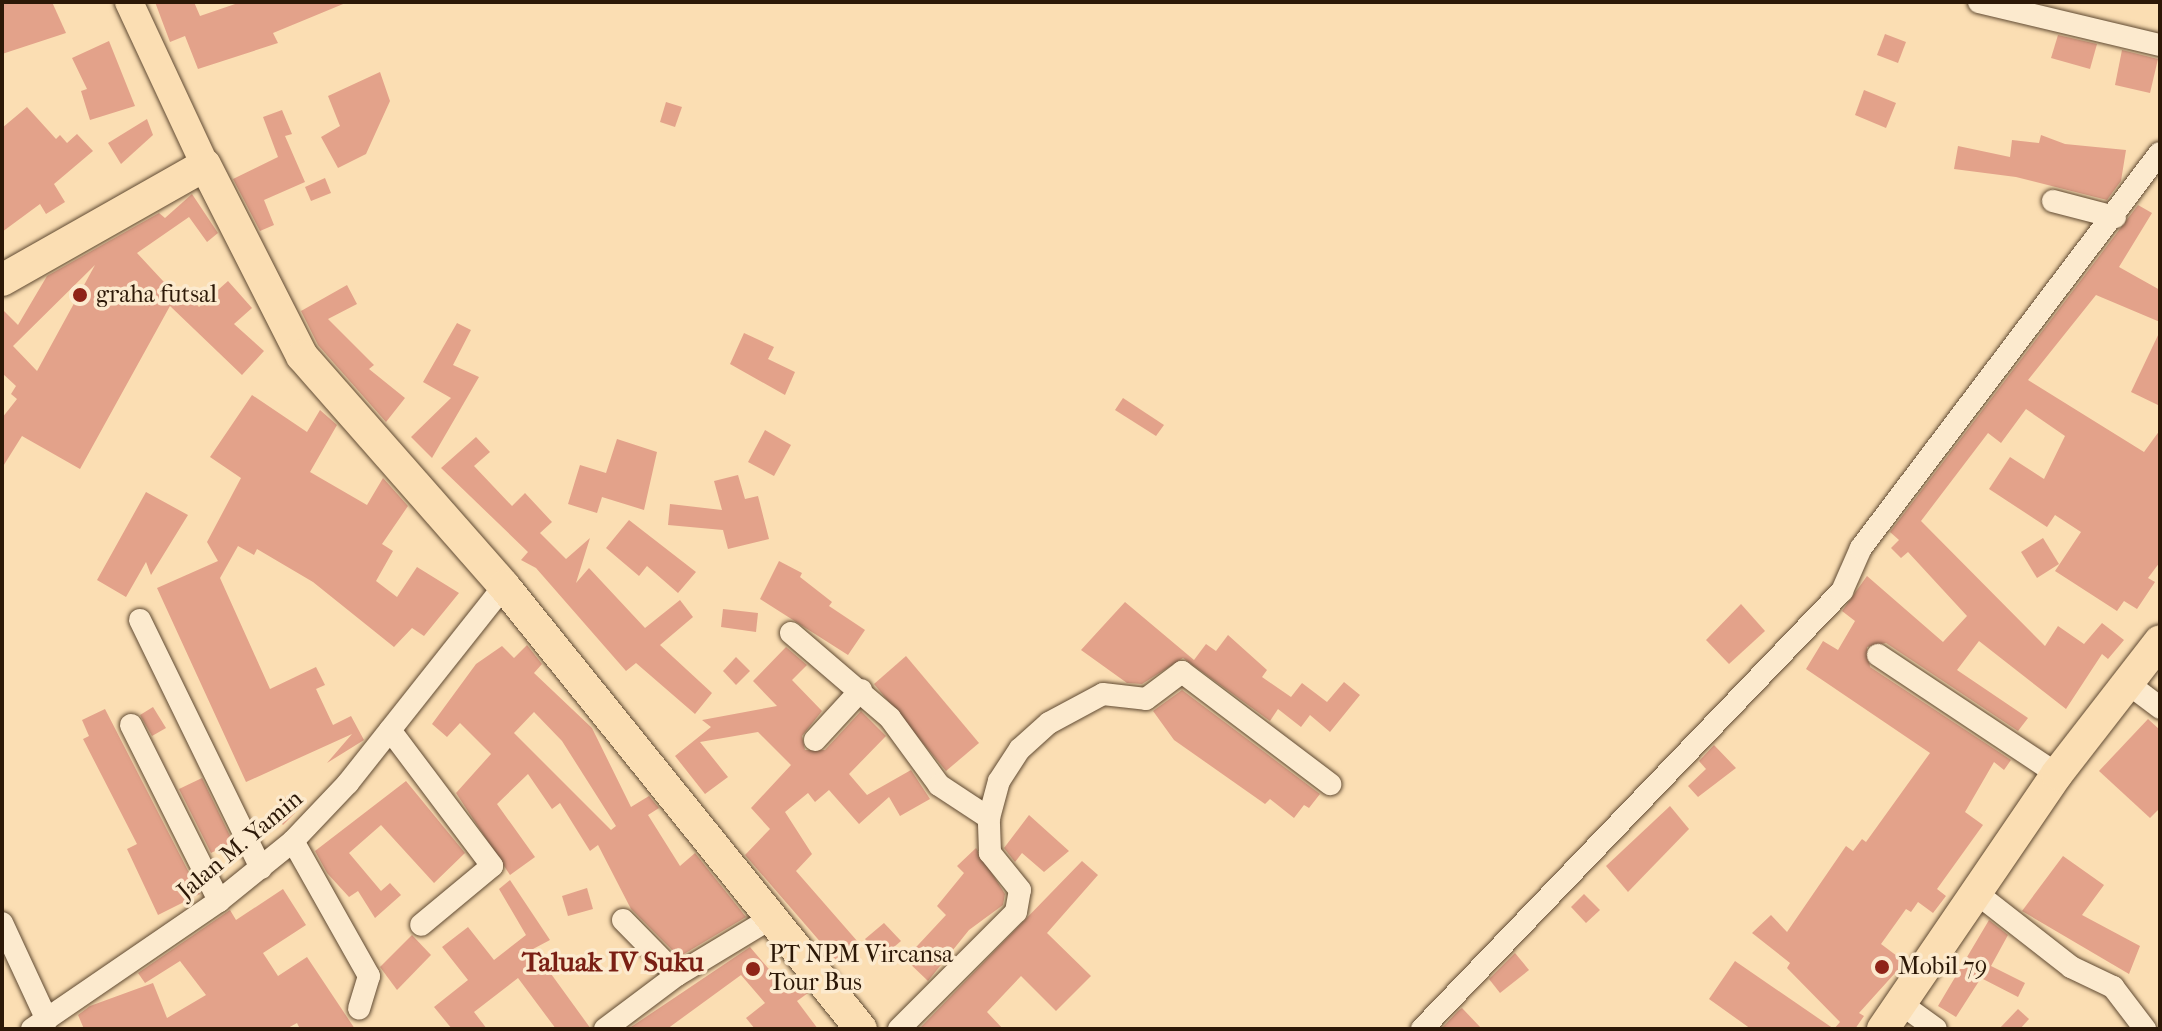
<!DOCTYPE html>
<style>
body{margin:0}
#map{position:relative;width:2162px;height:1031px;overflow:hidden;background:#fbdeb3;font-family:"IM FELL French Canon",serif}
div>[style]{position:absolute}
.building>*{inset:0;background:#e3a28a}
.roads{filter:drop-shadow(0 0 2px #604a32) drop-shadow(0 0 2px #604a32)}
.minor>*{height:22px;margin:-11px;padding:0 11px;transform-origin:11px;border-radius:11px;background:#fceace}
.major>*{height:28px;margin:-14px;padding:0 14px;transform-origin:14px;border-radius:14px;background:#fbdeb3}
.highway>*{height:32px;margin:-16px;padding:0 16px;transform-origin:16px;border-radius:16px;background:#fbdeb3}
.dots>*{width:22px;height:22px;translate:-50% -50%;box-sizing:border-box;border:4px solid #fceace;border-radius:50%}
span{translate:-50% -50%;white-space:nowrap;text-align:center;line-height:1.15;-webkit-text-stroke:7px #fceace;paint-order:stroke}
.poi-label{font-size:24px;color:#2c1807}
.left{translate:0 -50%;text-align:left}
.street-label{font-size:24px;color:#2c1807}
.quarter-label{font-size:28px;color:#7a1f14;font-weight:700}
.frame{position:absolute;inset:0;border:4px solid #2c1807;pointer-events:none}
</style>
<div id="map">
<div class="building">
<div style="clip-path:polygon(4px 2px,52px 2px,66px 33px,2px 54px)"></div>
<div style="clip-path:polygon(155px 2px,194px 2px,200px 16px,241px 2px,348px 2px,273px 33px,278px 43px,198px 69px,185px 36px,170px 42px)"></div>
<div style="clip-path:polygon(1885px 34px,1906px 42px,1898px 63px,1877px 55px)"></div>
<div style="clip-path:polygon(2058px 35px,2097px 44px,2090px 69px,2051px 58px)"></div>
<div style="clip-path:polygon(109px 41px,135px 106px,90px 120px,81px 91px,87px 89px,72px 58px)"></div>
<div style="clip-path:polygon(2122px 50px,2158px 59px,2150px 93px,2115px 85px)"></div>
<div style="clip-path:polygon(380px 72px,390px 101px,366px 154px,338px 168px,321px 137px,340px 126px,328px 96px)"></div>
<div style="clip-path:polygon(1864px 90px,1896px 103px,1886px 128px,1855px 115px)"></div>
<div style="clip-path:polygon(666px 102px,682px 107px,675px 127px,660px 122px)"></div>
<div style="clip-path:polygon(27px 107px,56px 139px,60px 135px,67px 143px,77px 134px,93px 151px,54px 184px,65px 202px,46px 214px,40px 204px,2px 232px,2px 128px)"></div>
<div style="clip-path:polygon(282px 110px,292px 134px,285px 136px,305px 182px,264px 200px,274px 225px,260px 231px,233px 179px,278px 157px,263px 117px)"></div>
<div style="clip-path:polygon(147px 119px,153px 135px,121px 164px,108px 143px)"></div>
<div style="clip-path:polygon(2041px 135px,2065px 144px,2126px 150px,2121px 181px,2107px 200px,2016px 177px,1954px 169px,1958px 146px,2010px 157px,2012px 140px,2039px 143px)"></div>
<div style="clip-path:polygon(325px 178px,331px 193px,311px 201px,305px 187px)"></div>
<div style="clip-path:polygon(evenodd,192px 194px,218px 233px,207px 242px,189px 217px,137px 253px,176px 295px,172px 302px,184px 291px,199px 307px,228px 281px,252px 308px,234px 324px,264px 351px,242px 375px,170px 306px,80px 469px,22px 436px,2px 468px,2px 418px,17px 399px,11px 394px,16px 386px,2px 373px,2px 309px,18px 325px,47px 276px,159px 213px,165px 218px,192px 194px,95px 265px,37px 371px,13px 346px,95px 265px)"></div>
<div style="clip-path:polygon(2138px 205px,2152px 213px,2119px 267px,2160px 290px,2160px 322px,2096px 295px,2028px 380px,2144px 452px,2160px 430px,2160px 562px,2148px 578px,2155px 582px,2137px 609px,2124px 601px,2117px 611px,2055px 571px,2081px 532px,2055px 515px,2047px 527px,1989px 489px,2010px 457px,2044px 479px,2065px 436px,2026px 409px,2001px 443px,1988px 433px,1921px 521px,2045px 646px,2058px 626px,2084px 644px,2102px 623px,2124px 640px,2108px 659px,2102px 654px,2066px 709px,1979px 641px,1957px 670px,2028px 718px,2018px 731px,1886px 643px,1867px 647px,1870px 667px,2011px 760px,2004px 770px,1994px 762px,1965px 812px,1983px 825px,1937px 889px,1946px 896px,1933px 913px,1918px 902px,1911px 912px,1906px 909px,1881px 944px,1905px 962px,1859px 1013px,1864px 1016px,1855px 1029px,1751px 1029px,1709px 999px,1735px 961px,1834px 1029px,1840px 1022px,1787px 968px,1790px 963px,1752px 933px,1771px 915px,1787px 932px,1846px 846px,1853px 851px,1862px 839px,1866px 842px,1930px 753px,1806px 669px,1823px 641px,1838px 650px,1855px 621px,1842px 611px,1867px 576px,1943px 642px,1967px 616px,1908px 552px,1901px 558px,1891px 548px,1899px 540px,1890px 532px)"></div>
<div style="clip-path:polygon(347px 285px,357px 304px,328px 319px,374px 365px,369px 369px,405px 398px,386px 422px,318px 345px,301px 311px)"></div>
<div style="clip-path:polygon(457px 323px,471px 330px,453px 365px,479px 377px,432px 458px,411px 437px,451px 398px,423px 382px)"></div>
<div style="clip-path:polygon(2160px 331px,2160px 406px,2131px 392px)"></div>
<div style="clip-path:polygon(744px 333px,774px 347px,768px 359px,795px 372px,785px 395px,730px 364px)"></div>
<div style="clip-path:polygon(252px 395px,307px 432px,320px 410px,337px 425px,310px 472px,367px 505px,383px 478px,408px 506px,382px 544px,393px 551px,376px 581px,397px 597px,417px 567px,459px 593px,424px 636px,412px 628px,394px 647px,313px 582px,257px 549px,254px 555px,238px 546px,220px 578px,270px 689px,316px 667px,325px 685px,316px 689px,333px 725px,351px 716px,364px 740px,327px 763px,352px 734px,246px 782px,157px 588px,218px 561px,207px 542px,241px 478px,210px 457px)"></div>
<div style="clip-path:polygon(1123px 398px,1164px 425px,1156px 436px,1115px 410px)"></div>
<div style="clip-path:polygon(765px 430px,791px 445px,774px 476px,748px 462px)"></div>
<div style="clip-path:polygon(476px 437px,490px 452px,474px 466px,512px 506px,525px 493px,552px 522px,540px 533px,566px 559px,590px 538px,576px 583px,589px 568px,645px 628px,680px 600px,693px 617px,660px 645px,712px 693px,695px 714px,636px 663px,626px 671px,536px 568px,521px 560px,528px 552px,441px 468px)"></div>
<div style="clip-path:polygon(617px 439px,657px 452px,644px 510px,602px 497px,597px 513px,568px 504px,580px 465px,606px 473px)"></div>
<div style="clip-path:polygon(738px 475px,745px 499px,758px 496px,769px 539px,728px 549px,723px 530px,668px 525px,670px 504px,722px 510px,714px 481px)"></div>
<div style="clip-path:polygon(146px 492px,188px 515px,151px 575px,146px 562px,126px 597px,97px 580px)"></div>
<div style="clip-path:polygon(629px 520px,696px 572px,678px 593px,647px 566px,639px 576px,606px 548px)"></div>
<div style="clip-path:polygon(2043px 538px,2059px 564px,2037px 578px,2021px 552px)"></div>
<div style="clip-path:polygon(779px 561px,802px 573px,800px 577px,832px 602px,829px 606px,865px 630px,848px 655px,760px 599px)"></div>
<div style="clip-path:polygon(1125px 602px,1194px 660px,1206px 644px,1216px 651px,1228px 635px,1267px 670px,1262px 677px,1291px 697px,1302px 683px,1327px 702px,1344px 682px,1360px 695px,1330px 732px,1310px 715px,1301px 727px,1278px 709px,1270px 721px,1183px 658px,1142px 684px,1127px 683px,1081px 650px)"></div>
<div style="clip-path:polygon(1741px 604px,1765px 631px,1729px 664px,1706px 640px)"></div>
<div style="clip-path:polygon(723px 609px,758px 613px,756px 632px,721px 627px)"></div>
<div style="clip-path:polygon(evenodd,527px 645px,542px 664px,534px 673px,592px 728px,631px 807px,649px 796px,659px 808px,648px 815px,680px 866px,695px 853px,746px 917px,679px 957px,631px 909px,598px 845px,590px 851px,560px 803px,552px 809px,528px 774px,497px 804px,535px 857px,510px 875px,456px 793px,491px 754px,460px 723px,447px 737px,432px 724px,476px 664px,502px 646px,514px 658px,527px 645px,534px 712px,562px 741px,616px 826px,611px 830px,514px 733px,534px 712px)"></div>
<div style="clip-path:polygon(786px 647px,807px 665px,792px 680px,822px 711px,802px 736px,805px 750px,825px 750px,861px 711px,886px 736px,849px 774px,867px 795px,911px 770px,930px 799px,900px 816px,889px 797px,859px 824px,829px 790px,815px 802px,808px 793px,785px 812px,812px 854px,796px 871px,858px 942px,836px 960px,745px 855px,770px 829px,751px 808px,791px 765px,758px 732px,700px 742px,728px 777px,705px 794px,675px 756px,711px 727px,702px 720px,777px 706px,753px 681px)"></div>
<div style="clip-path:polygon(906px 656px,979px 743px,946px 771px,874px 684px)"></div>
<div style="clip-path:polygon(736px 657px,750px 671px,736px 685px,723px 671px)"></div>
<div style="clip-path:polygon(1182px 690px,1320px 794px,1309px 808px,1304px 805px,1294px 818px,1270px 799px,1265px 804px,1174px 740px,1153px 711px)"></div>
<div style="clip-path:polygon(153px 707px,166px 728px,152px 736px,140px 715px)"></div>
<div style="clip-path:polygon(105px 709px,200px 894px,158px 915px,127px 849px,137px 844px,83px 739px,89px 736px,82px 720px)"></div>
<div style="clip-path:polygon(2148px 719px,2160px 730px,2160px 808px,2150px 818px,2099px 771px)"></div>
<div style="clip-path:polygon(1714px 745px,1736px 768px,1698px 797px,1688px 786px,1706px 769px,1699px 761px)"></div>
<div style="clip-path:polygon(202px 778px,233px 842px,211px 853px,179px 789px)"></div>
<div style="clip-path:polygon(406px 781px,465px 853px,434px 883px,381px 825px,349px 853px,381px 891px,390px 883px,401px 895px,375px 918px,358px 891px,349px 897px,327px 873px,315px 851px)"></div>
<div style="clip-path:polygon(286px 797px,298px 810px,283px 825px,271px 812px)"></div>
<div style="clip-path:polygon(1670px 806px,1689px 829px,1628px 892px,1606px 866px)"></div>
<div style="clip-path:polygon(1029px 815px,1069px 851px,1044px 872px,1022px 853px,1015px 862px,1004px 848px)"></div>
<div style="clip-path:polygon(976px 848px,1005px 894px,1003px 905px,969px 930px,928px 981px,905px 959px,946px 915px,937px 906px,964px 873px,957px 866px)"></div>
<div style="clip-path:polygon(2063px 856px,2104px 885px,2082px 915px,2140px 946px,2129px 974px,2022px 911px)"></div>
<div style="clip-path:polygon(1082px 861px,1098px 875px,1047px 933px,1091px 976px,1056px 1011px,1021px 976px,987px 1012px,1003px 1029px,919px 1029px)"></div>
<div style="clip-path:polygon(510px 880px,550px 940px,533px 949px,591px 1029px,556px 1029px,518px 978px,474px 1012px,487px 1029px,452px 1029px,434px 1007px,468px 980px,442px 947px,468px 927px,494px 960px,526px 935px,499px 889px)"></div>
<div style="clip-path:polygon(587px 888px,593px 909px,568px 916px,562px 896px)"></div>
<div style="clip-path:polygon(283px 889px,306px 925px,263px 953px,278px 976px,307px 957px,355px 1029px,300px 1029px,297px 1023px,286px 1029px,84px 1029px,78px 1015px,90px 1006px,153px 983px,167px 1018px,206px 995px,180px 961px,145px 983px,138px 973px,230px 910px,236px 920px)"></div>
<div style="clip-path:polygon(1584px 894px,1600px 910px,1586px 923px,1571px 907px)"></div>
<div style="clip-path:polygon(1989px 920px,2008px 935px,1991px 966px,2025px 983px,2018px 997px,1981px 978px,1956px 1017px,1938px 1006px)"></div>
<div style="clip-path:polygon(884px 923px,901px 941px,881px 958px,865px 939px)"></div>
<div style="clip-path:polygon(412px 935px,431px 955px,397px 990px,380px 967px)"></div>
<div style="clip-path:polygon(750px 947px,785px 988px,796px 979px,808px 993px,797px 1001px,818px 1029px,755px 1029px,746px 1018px,765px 1003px,741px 975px,667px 1029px,628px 1029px)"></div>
<div style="clip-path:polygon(1515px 953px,1529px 970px,1500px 993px,1489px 979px)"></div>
<div style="clip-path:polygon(1462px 1008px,1482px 1029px,1441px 1029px,1458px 1011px)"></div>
<div style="clip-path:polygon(2018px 1009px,2029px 1019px,2020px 1029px,1999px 1029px)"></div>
</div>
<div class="roads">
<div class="minor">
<div style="left:1979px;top:2px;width:186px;rotate:13.4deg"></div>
<div style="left:2053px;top:201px;width:64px;rotate:14.5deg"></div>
<div style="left:140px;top:620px;width:276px;rotate:64deg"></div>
<div style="left:791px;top:633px;width:130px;rotate:40.6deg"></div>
<div style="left:890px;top:718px;width:83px;rotate:53.8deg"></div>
<div style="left:939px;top:785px;width:60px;rotate:33.4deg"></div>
<div style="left:1878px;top:655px;width:215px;rotate:33.6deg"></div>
<div style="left:2130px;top:685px;width:38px;rotate:37deg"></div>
<div style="left:131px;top:725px;width:197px;rotate:63.4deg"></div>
<div style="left:390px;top:730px;width:170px;rotate:53.1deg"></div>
<div style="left:492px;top:866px;width:92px;rotate:140.3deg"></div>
<div style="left:815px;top:740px;width:68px;rotate:-47.4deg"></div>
<div style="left:293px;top:841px;width:155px;rotate:60.6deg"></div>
<div style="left:369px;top:976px;width:34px;rotate:107deg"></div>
<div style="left:1979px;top:895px;width:117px;rotate:38deg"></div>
<div style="left:2071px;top:967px;width:47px;rotate:25.5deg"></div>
<div style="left:2113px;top:987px;width:53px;rotate:52.7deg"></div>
<div style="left:623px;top:920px;width:77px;rotate:45.5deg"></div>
<div style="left:2px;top:923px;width:107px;rotate:65.1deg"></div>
<div style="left:1900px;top:1003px;width:44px;rotate:35.8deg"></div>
<div style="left:32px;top:1029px;width:227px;rotate:-34.4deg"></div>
<div style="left:219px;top:901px;width:95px;rotate:-39deg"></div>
<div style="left:293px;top:841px;width:80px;rotate:-46.5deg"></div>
<div style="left:348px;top:783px;width:251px;rotate:-51.6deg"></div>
<div style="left:605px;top:1029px;width:90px;rotate:-36.9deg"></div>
<div style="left:677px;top:975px;width:109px;rotate:-31.1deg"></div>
<div style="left:899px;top:1029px;width:165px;rotate:-45deg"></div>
<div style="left:1016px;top:912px;width:22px;rotate:-80deg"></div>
<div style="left:1020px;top:890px;width:48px;rotate:-129deg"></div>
<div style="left:990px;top:853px;width:35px;rotate:-92deg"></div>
<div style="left:989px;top:818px;width:38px;rotate:-75deg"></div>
<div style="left:999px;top:781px;width:38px;rotate:-57deg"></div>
<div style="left:1020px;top:749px;width:39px;rotate:-42deg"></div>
<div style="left:1049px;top:723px;width:61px;rotate:-28.2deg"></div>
<div style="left:1103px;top:694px;width:43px;rotate:6.6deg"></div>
<div style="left:1146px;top:699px;width:45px;rotate:-36.9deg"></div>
<div style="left:1182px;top:672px;width:186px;rotate:37.1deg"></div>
<div style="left:1422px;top:1029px;width:607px;rotate:-46.2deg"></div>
<div style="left:1842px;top:591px;width:47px;rotate:-66.2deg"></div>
<div style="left:1861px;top:548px;width:495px;rotate:-52.9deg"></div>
</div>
<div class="major">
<div style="left:129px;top:2px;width:180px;rotate:65deg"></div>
</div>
<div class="highway">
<div style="left:2px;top:280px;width:233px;rotate:-29.5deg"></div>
<div style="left:205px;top:165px;width:214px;rotate:63.1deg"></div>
<div style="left:302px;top:356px;width:306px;rotate:48.7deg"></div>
<div style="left:504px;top:586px;width:569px;rotate:51.14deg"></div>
<div style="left:1883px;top:1029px;width:309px;rotate:-55.7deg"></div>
<div style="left:2057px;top:774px;width:168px;rotate:-52.2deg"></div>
</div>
</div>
<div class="dots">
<div style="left:80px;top:295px;background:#8f2418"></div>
<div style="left:1882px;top:967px;background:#8f2418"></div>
<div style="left:753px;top:969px;background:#8f2418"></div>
</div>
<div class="poi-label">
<span class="left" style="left:96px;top:295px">graha futsal</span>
<span class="left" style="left:769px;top:969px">PT NPM Vircansa<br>Tour Bus</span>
<span class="left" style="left:1898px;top:967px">Mobil 79</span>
</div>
<div class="street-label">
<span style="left:240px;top:845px;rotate:-40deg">Jalan M. Yamin</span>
</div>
<div class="quarter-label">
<span style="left:613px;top:962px">Taluak IV Suku</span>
</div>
<div class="frame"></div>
</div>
